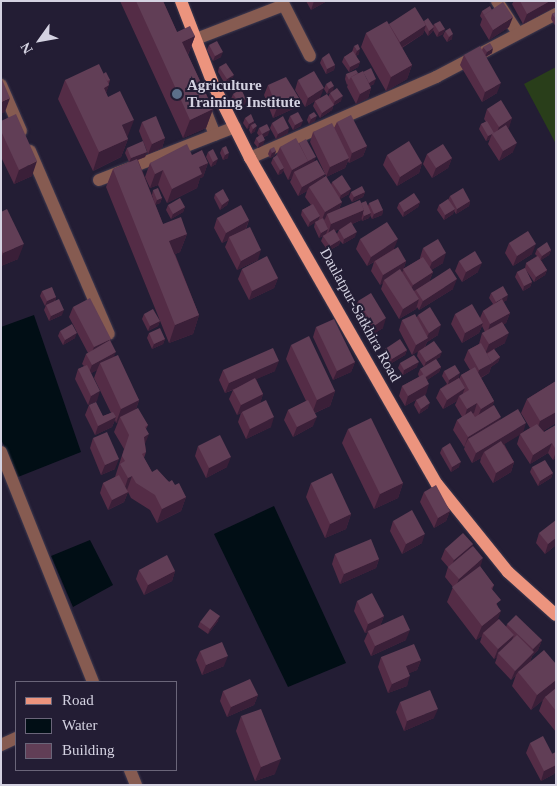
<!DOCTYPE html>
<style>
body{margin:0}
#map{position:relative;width:557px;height:786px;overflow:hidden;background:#231d34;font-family:"Times New Roman",serif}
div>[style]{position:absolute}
.green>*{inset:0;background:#293e1a}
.water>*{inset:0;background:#010e15}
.roads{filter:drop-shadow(0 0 1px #3f3a50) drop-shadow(0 0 1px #3f3a50)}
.minor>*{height:12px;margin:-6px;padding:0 6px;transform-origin:6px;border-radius:6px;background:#865b51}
.major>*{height:12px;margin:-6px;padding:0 6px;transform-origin:6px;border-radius:6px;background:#ec947e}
.wall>*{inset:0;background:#542c46}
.shaded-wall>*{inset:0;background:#3a1f38}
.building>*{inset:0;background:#613e56}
.dots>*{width:14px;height:14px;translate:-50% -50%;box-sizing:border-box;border:2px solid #231d34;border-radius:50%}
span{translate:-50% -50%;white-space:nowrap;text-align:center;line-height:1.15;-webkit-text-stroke:4px #231d34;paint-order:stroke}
.poi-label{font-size:15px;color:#d4d2e1;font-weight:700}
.left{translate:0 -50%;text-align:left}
.street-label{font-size:15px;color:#d4d2e1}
.frame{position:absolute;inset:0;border:2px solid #d4d2e1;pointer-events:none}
.legend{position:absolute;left:15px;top:681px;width:162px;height:90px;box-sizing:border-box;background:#231d34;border:1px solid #6a6579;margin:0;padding:6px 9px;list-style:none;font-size:15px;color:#d4d2e1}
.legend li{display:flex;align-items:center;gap:10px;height:25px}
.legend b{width:25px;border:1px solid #6a6579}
.north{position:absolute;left:15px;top:15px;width:50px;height:50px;-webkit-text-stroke:4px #231d34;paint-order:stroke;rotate:238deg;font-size:14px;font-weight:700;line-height:20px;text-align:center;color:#d4d2e1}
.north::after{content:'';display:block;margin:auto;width:18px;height:22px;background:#d4d2e1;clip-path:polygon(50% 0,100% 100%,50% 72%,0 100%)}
</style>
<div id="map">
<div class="green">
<div style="clip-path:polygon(556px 67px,556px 144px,524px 84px)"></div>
</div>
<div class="water">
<div style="clip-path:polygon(34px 315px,81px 452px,18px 477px,1px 439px,1px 327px)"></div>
<div style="clip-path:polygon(274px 506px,346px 663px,288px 687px,214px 534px)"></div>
<div style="clip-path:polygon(90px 540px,113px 585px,73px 607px,51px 556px)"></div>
</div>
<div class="roads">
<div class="minor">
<div style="left:497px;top:1px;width:37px;rotate:57deg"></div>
<div style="left:196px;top:39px;width:94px;rotate:-21.1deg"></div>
<div style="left:284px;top:5px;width:57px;rotate:63deg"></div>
<div style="left:1px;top:85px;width:50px;rotate:66.5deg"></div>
<div style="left:203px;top:105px;width:32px;rotate:68deg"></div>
<div style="left:30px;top:151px;width:199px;rotate:66.7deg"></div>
<div style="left:250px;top:158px;width:203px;rotate:-23.5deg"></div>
<div style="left:436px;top:77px;width:136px;rotate:-27.7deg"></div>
<div style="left:99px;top:180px;width:146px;rotate:-21.3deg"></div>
<div style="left:1px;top:452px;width:248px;rotate:68.2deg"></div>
<div style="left:1px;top:745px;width:17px;rotate:-25deg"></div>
<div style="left:130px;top:770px;width:16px;rotate:68deg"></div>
</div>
<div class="major">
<div style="left:181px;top:1px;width:89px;rotate:68.9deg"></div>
<div style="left:213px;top:84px;width:83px;rotate:63.4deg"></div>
<div style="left:250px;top:158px;width:376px;rotate:60.2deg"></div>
<div style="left:437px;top:484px;width:113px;rotate:51.1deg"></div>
<div style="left:508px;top:572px;width:64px;rotate:41.9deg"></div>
</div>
</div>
<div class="wall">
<div style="clip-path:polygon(120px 1px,163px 1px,177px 32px,195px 36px,188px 55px,213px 109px,206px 128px,183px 138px)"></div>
<div style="clip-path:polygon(306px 1px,327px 1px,311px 10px)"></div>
<div style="clip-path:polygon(514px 1px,556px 1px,556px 6px,523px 24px,512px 4px)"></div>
<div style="clip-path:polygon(492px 10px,509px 27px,489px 40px,480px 25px,482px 19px,480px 16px,482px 11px)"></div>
<div style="clip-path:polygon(556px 12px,556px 27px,551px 19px,552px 14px)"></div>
<div style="clip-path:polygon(424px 21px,433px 26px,434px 24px,445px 29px,443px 34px,437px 37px,433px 30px,432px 32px,428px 36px,424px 30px,423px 34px,402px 48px,412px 65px,407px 79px,386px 91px,361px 47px,366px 33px,389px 24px)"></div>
<div style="clip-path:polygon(445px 31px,452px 39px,447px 42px,443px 36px)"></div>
<div style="clip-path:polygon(209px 45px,221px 57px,213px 61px,207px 50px)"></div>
<div style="clip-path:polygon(354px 46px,359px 54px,356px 56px,360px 62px,358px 67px,349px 72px,342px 62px,344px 57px,352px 52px)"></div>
<div style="clip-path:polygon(483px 47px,492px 53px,486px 57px,497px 93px,482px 102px,460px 65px,464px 55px,482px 50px)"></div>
<div style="clip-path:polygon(322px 58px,335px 65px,334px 70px,326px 74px,320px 63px)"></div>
<div style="clip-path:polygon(219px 67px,232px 80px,225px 84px,218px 72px)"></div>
<div style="clip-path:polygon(358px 73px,374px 84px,370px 86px,371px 88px,368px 98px,356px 104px,347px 87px,348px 84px,347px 85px,345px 79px,346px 74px)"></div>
<div style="clip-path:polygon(103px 74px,110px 80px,106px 93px,128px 139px,121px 157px,93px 171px,58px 99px,65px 80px)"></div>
<div style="clip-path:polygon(298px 80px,320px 98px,328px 97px,330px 93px,341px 101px,333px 106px,332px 110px,320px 118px,313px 106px,315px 101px,305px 107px,295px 90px)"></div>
<div style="clip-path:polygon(326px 84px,333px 91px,327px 94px,324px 89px)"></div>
<div style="clip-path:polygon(268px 85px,299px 98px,295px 108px,273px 118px,264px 95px)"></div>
<div style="clip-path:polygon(233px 94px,246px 99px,245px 104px,237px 108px,231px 99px)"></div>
<div style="clip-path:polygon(487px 109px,512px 118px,508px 128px,513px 152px,499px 161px,488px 144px,490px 139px,486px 141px,479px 129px,481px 124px,486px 122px,484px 119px)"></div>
<div style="clip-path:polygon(309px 115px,315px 121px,309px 124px,307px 120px)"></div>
<div style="clip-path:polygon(290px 116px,301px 126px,293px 130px,288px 121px)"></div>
<div style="clip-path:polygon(245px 118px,254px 121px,253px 124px,255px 131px,251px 134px,249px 130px,250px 127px,247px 129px,243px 123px)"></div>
<div style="clip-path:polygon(1px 121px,32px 176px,14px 184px,1px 157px)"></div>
<div style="clip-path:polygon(142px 122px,165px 138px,162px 148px,148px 154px,139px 131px)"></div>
<div style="clip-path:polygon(evenodd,337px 122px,367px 146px,363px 156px,349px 163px,348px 161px,345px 168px,326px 177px,331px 185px,332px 182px,349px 194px,340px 199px,342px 202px,339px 209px,361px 203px,368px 206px,369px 203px,383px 210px,382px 215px,372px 219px,370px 215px,369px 218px,362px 221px,361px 218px,361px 220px,352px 224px,355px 237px,343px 244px,340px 241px,339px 245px,328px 251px,321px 241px,323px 236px,319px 238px,314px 227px,315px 222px,308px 227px,301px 215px,302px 210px,311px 205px,305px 197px,307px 191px,298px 196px,290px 182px,292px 178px,288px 180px,283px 170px,282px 173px,278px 175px,271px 163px,273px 158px,276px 156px,280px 147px,299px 143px,325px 174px,323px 178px,326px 176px,310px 142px,313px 132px,334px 128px,337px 122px,344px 227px,339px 230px,337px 234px,335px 231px,344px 227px)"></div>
<div style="clip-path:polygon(272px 123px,288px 133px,276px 139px,270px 128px)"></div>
<div style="clip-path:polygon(259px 128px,268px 135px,264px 137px,263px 145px,258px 148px,254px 143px,256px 138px,259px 136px,257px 133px)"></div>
<div style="clip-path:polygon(127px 148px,147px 152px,145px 157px,138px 160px,163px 224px,187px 234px,180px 252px,175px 254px,199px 315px,193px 334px,169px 343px,106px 187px,113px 169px,129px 162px,125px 153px)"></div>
<div style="clip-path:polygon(222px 148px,228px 158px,223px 160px,220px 153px)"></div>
<div style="clip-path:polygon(270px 149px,276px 151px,274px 156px,270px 158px,268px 154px)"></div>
<div style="clip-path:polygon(208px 152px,216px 164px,211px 167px,206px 157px)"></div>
<div style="clip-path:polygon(427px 154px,452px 158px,448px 168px,432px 178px,423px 164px)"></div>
<div style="clip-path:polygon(192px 155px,208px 163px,203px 177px,200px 178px,197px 188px,167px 203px,158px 185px,150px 188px,145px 177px,150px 163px)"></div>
<div style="clip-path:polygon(387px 155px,422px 163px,419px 173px,397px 186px,383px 165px)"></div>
<div style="clip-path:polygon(153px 190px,162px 198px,160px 203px,155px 205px,152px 195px)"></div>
<div style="clip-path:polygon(351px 192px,365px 192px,363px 197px,352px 202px,349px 197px)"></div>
<div style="clip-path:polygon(215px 194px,229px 200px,227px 205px,220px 210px,214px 198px)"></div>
<div style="clip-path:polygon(450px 196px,470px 201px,469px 206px,456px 214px,454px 211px,453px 214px,444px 220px,437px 210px,439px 205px,448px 200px)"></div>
<div style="clip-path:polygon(420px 202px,418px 207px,403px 217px,397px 208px,399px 203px)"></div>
<div style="clip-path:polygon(168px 205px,185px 207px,183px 212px,171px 219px,166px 210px)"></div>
<div style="clip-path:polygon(1px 212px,18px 259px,1px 266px)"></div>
<div style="clip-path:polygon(217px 218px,249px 220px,246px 229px,258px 260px,237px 270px,225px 247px,228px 240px,222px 243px,214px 228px)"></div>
<div style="clip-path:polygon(360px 239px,394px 249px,406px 261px,403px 271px,402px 271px,402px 272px,403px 269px,420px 259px,420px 258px,423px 248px,443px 263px,431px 270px,433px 272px,429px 282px,453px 289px,419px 310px,417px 307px,416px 309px,399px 319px,381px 289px,383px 283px,380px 285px,371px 271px,374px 262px,367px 266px,356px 249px)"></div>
<div style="clip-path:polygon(509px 243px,532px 254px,513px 266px,505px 253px)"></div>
<div style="clip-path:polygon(537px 249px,551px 250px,549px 255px,541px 260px,547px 270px,545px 275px,534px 282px,526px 270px,532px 282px,530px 287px,523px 291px,515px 277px,517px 272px,525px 268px,526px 263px,537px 256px,535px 254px)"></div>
<div style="clip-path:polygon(459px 261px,478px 272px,462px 282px,455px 271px)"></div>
<div style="clip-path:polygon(242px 269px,278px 278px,274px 288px,249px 300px,238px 279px)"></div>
<div style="clip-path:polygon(42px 291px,56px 297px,55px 301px,62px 315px,49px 321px,44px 310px,46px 305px,45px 306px,40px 296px)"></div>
<div style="clip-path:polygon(491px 293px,507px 300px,503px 302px,510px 313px,506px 323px,504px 324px,505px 343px,494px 349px,500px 357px,498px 362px,491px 367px,489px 373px,481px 378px,494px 401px,492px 407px,500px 420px,523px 432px,530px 428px,521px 413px,527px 399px,556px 381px,556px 423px,543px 431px,544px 432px,556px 425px,556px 458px,553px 460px,548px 453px,530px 464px,517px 444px,520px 434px,504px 444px,514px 462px,511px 472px,493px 483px,480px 462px,481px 458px,472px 463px,464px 449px,465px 446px,464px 447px,453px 430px,457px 420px,462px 417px,455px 405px,457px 401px,443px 409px,436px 398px,440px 389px,447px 384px,442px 376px,444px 371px,459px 378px,459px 379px,461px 375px,470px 370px,464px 360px,468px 350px,479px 344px,482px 333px,485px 332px,482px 326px,479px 333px,462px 343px,451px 324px,455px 314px,480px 318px,483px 311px,493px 304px,489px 298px)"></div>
<div style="clip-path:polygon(358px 301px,383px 328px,370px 336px,354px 311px)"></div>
<div style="clip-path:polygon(73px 307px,110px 342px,114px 356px,139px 400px,136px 409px,148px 425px,146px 429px,145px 444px,146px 452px,144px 458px,152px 472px,175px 485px,186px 497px,181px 511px,157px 523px,150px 510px,131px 498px,127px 490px,128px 492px,124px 502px,108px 510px,100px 493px,103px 483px,115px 477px,124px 449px,114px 432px,118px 422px,116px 423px,115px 420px,112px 427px,95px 435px,85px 415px,89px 405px,103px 416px,111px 413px,94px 378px,97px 370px,91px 373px,97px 401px,88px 405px,75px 379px,78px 369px,84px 366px,82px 364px,86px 354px,88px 353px,69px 317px)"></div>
<div style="clip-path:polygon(144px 314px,160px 321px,158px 326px,148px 331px,142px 319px)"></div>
<div style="clip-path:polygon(418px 315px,438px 335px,427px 342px,425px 347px,440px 357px,436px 359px,441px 367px,439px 372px,427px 380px,426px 394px,405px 406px,399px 396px,402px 386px,419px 377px,418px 374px,420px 369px,424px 367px,417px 356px,418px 351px,412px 355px,399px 330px,402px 320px,417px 317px)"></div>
<div style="clip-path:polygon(316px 327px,355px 362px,351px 372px,333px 380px,313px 337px)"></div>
<div style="clip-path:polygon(60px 331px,75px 338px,63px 345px,58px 336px)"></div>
<div style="clip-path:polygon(149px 333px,165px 339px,163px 344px,152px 349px,147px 338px)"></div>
<div style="clip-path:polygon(291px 345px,335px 391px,330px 406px,315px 413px,313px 426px,293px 437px,284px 420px,288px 410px,306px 401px,286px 359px)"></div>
<div style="clip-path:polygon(385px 349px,407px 350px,405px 355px,390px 364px,384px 354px)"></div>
<div style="clip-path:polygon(400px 363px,417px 367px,403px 375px,398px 368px)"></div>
<div style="clip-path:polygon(223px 370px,275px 371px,256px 379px,263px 394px,260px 403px,271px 427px,246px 439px,238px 422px,241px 413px,237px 415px,229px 399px,233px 390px,225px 393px,219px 380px)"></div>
<div style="clip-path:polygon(416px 400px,428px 408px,419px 414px,414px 405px)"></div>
<div style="clip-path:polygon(348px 429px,403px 483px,398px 498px,374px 509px,342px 443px)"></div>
<div style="clip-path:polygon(93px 438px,115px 469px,101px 475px,90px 448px)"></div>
<div style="clip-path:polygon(198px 446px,227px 467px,206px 478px,195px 456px)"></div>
<div style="clip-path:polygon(442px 448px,459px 467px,451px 472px,440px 453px)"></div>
<div style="clip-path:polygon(532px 467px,553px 473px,551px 478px,538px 486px,530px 472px)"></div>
<div style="clip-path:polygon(311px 483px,351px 514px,346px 529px,325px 538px,306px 497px)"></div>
<div style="clip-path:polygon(424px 492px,450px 511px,446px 521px,434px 528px,420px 502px)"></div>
<div style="clip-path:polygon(393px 521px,422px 543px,402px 554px,390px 531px)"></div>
<div style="clip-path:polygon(539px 533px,556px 545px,545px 554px,536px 543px)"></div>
<div style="clip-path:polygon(473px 544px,471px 548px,480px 567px,494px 585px,492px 590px,498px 607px,498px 619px,506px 627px,507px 624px,542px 640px,538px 650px,532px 656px,530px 662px,556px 664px,556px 732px,539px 711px,543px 700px,531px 710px,512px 686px,516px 675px,511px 680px,495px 663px,497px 657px,494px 659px,480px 642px,482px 636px,476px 640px,447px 602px,453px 587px,445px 577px,448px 567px,441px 559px,445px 549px)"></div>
<div style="clip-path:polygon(335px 554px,379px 559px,376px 568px,340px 584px,332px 564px)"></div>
<div style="clip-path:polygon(139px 570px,175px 571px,172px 581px,144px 595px,136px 579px)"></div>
<div style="clip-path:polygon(357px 601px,384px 616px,380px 626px,406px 640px,371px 656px,364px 641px,368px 632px,365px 633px,354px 611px)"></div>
<div style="clip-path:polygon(218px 621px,208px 634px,198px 627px,200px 622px)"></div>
<div style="clip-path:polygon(200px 651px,224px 666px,202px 675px,196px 660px)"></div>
<div style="clip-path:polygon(381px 657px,421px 660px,417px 670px,409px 673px,407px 686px,388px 693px,378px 667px)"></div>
<div style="clip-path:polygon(223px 691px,258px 695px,254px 705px,227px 717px,220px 701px)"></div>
<div style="clip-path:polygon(400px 702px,434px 718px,404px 731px,396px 712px)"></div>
<div style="clip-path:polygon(241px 716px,275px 774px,255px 781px,236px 731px)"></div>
<div style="clip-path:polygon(530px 743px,552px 754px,556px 752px,556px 773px,555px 772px,554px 774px,541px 781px,526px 753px)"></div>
</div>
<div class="shaded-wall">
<div style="clip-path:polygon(314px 1px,327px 1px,311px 10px)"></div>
<div style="clip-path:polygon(550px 1px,556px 1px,556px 6px,523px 24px,527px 14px)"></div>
<div style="clip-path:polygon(513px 17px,509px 27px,489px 40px,493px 30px)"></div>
<div style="clip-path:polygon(426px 25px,423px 34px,396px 51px,400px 42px)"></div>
<div style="clip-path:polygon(434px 27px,432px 32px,428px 36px,429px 31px)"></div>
<div style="clip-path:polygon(445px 29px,443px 34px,437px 37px,439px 32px)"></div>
<div style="clip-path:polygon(453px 34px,452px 39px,447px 42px,449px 37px)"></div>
<div style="clip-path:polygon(195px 36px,188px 54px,175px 61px,182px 42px)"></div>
<div style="clip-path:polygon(493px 48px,492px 53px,485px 57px,487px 52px)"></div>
<div style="clip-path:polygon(360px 49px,359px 54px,355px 56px,357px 51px)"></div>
<div style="clip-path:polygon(223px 52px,221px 57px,213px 61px,215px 56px)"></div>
<div style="clip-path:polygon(360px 62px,358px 67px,349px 72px,350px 67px)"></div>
<div style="clip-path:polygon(335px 65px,334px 70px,326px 74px,327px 69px)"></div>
<div style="clip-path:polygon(412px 65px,407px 79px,386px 91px,391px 77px)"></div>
<div style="clip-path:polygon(234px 75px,232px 80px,225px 84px,227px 79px)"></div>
<div style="clip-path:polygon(376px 79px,374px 84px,365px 88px,367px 84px)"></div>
<div style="clip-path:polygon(501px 83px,497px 93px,482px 102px,485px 92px)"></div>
<div style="clip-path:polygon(109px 85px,102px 104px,104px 88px)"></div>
<div style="clip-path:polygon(334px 86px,333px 91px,327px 94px,329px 89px)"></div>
<div style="clip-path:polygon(324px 88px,320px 98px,305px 107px,308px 98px)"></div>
<div style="clip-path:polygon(371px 88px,368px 98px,356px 104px,360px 94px)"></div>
<div style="clip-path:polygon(343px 96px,341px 101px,333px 106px,332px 110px,320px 118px,322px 113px,333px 106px,335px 101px)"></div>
<div style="clip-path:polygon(10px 98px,5px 112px,1px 114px,1px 102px)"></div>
<div style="clip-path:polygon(299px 98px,295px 108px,273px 118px,277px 108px)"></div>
<div style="clip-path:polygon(246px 99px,245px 104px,237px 108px,239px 103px)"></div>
<div style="clip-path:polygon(213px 109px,206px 128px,183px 138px,190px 120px)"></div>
<div style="clip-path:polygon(317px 116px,315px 121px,309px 124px,311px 119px)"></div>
<div style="clip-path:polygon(512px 118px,509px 128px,495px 137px,499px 127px)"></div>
<div style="clip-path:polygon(134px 120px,127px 138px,122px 125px)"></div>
<div style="clip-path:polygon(254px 121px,253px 126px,251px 125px,250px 127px,247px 129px,249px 124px)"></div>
<div style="clip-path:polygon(303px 121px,301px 126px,293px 130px,295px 125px)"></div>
<div style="clip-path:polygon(257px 126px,255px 131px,251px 134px,253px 129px)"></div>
<div style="clip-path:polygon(289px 128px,288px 133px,276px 139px,278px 134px)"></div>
<div style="clip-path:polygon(270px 130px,268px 135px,260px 139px,262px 134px)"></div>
<div style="clip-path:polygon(492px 134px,490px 139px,486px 141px,488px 136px)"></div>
<div style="clip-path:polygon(165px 138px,162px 148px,148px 154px,152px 144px)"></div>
<div style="clip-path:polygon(128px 139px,121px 157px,93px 171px,99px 152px)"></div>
<div style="clip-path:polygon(265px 140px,263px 145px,258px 148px,259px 143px)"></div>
<div style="clip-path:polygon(517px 143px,513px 152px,499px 161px,503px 151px)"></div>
<div style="clip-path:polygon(367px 146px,363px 156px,349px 163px,352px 153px)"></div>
<div style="clip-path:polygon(276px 151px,274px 156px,270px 158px,272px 153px)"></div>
<div style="clip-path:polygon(147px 152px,145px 157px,129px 163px,131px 158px)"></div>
<div style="clip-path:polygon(229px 153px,228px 158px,223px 160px,225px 155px)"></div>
<div style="clip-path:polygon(316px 157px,314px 162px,294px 172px,292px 178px,288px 180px,292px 170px)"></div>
<div style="clip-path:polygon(349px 158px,345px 168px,326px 177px,330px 167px)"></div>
<div style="clip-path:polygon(452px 158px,448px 168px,432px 178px,436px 168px)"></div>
<div style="clip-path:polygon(218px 159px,216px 164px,211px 167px,213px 162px)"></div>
<div style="clip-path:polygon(37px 161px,32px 176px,14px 184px,19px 170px)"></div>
<div style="clip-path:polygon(208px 163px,203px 177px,200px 178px,197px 188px,167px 203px,172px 189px,199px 167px)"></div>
<div style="clip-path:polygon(422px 163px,419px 173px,397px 186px,400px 177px)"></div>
<div style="clip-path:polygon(284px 168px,282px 173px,278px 175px,280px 170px)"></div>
<div style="clip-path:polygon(163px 170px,158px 185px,150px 188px,155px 174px)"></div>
<div style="clip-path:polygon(325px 174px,321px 184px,309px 187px,307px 191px,298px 196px,302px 187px)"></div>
<div style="clip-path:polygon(351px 189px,349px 194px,339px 200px,341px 195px)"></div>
<div style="clip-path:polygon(365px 192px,363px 197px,352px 202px,354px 197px)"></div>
<div style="clip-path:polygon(162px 198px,160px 203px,155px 205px,157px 200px)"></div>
<div style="clip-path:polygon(229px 200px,227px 205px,220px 210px,222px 205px)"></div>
<div style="clip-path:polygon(470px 201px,469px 206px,456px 214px,457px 209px)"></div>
<div style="clip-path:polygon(342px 202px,338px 211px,327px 214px,325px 219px,321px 222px,325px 212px)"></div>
<div style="clip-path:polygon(420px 202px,418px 207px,403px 217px,404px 212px)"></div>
<div style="clip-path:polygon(185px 207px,183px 212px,171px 219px,173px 214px)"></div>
<div style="clip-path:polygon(455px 209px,453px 214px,444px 220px,445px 215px)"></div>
<div style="clip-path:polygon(364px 210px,361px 220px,328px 234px,331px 224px)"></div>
<div style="clip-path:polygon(383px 210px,382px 215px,372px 219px,374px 214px)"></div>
<div style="clip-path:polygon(371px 213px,369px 218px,362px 221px,364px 216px)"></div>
<div style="clip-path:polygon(320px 216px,318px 221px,308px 227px,310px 222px)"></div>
<div style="clip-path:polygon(249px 220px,245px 230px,229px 237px,228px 240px,222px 243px,226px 233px)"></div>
<div style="clip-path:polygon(328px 229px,326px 234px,319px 238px,321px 233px)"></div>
<div style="clip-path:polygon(357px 232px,355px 237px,343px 244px,344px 239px)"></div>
<div style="clip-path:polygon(187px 234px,180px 252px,163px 259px,169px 241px)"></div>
<div style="clip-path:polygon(398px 239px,394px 249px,367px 266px,371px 257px)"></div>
<div style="clip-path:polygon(340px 240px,339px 245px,328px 251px,330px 246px)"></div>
<div style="clip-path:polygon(24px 244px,18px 259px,1px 266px,1px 259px,3px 253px)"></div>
<div style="clip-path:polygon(536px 244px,532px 254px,513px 266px,517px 256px)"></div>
<div style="clip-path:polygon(261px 250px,258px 260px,237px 270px,241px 261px)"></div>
<div style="clip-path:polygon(551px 250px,549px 255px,540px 261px,542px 256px)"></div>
<div style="clip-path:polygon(446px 253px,443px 263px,428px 272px,432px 262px)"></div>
<div style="clip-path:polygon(406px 261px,403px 271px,386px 281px,384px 280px,383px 283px,380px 285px,383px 275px)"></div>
<div style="clip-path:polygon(482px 263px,478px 272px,462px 282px,466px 272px)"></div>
<div style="clip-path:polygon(547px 270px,545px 275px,534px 282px,536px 277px)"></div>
<div style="clip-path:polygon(433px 272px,429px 282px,409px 294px,413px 285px)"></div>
<div style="clip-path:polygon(278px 278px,274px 288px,249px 300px,252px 291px)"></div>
<div style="clip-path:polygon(457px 279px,453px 289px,419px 310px,423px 301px)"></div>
<div style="clip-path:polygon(532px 282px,530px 287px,523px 291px,524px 286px)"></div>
<div style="clip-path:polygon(508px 295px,507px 300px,495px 307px,496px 302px)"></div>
<div style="clip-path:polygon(56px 297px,54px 302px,45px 306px,47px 301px)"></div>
<div style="clip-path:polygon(419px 299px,416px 309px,399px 319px,403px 309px)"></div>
<div style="clip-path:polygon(64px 310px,62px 315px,49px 321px,51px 316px)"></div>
<div style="clip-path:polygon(510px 313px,506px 323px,487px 334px,490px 324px)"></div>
<div style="clip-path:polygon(199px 315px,193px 334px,169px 343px,175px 325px)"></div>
<div style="clip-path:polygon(386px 318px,383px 328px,370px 336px,374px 326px)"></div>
<div style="clip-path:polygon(160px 321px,158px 326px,148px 331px,150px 326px)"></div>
<div style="clip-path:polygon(483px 323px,479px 333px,462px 343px,465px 333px)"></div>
<div style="clip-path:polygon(441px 325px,438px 335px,427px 342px,424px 348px,412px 355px,416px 345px,426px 339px,429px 333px)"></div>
<div style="clip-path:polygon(77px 333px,75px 338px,63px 345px,65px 340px)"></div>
<div style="clip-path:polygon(509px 333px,505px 343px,485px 354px,489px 344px)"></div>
<div style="clip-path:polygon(111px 339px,108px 348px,90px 357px,94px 347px)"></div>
<div style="clip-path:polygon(165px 339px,163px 344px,152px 349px,154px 344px)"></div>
<div style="clip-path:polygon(407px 350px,405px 355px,390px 364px,392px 359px)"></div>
<div style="clip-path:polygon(116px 352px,112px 361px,100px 363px,97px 370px,88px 375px,92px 365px)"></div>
<div style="clip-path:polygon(442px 352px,440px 357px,424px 367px,426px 362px)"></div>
<div style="clip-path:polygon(500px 357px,498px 362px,491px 367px,489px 373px,476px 380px,479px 370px)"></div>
<div style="clip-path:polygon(279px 361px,275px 371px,225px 393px,229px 383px)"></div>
<div style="clip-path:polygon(355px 362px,351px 372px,333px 380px,337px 371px)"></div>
<div style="clip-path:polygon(419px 362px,417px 367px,403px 375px,404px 370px)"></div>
<div style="clip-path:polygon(441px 367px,439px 372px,423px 383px,425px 378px)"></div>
<div style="clip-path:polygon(460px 373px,459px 378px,448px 385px,449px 380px)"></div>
<div style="clip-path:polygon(429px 384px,426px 394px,405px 406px,408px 396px)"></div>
<div style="clip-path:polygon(465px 388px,461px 398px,459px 396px,457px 401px,443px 409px,447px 400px)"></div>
<div style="clip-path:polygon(100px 391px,97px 401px,88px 405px,91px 396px)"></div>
<div style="clip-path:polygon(335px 391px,330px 406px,312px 414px,317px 400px)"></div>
<div style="clip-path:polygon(263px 394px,260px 404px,237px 415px,241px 405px)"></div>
<div style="clip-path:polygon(139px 400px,134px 415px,120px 417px,118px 422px,116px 423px,121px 409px)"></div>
<div style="clip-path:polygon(494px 401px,491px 411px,477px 419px,481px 409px)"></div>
<div style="clip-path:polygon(430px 403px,428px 408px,419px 414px,421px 409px)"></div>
<div style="clip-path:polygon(477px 403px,474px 413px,464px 419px,467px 409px)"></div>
<div style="clip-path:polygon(556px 412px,556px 423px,535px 436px,540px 421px)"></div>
<div style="clip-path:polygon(116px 417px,112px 427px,95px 435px,98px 426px)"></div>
<div style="clip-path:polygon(274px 417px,271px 427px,246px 439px,250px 429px)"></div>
<div style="clip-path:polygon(317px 417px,313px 426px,293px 437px,297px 427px)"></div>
<div style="clip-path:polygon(501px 417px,498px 426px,468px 439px,464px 447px,468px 437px)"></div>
<div style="clip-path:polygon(526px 423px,523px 433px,486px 455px,484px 452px,481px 458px,472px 463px,476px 453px)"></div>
<div style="clip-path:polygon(149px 434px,143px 449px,144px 437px)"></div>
<div style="clip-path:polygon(552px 443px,548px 453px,530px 464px,533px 455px)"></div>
<div style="clip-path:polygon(556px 452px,556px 458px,553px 460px)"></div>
<div style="clip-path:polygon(231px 457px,227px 467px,206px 478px,209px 468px)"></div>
<div style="clip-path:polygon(119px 459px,115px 469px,101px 475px,105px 465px)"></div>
<div style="clip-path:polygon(461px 462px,459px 467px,451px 472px,452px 467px)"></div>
<div style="clip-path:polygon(514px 462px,511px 472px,493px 483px,496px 473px)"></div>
<div style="clip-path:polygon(553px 473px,551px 478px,538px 486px,540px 481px)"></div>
<div style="clip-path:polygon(132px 476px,127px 490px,123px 493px,128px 478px)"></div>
<div style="clip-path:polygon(403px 483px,398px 498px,374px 509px,380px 494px)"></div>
<div style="clip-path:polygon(128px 492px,124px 502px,108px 510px,112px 500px)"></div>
<div style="clip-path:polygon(186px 497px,181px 511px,157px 523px,162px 509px)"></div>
<div style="clip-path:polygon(450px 511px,446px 521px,434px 528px,438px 518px)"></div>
<div style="clip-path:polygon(351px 514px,346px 529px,325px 538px,330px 524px)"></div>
<div style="clip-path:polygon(425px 534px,422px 543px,402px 554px,406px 544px)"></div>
<div style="clip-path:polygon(556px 538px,556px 545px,545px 554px,548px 544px)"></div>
<div style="clip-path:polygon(473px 544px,469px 554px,450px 570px,454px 560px)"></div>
<div style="clip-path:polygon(483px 558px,480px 568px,455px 589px,459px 579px)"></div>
<div style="clip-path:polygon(379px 559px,376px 568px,340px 584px,344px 574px)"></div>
<div style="clip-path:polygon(175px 571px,172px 581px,144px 595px,148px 585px)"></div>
<div style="clip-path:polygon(501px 611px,496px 625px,483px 633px,482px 636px,476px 640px,482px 626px)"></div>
<div style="clip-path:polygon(220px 616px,218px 621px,208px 634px,210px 629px)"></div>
<div style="clip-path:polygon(384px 616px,380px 626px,365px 633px,368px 624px)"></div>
<div style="clip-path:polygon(410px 630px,406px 640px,371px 656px,375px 646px)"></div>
<div style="clip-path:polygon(514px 635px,510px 645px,498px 653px,497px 657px,494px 659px,498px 649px)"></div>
<div style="clip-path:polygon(542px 640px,538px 650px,532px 656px,530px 662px,518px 672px,516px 675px,511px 680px,515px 671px,531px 655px,533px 649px)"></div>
<div style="clip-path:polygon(228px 656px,224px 666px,202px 675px,206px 665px)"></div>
<div style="clip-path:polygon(421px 660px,417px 670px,403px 676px,406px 666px)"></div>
<div style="clip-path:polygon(410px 676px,407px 686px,388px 693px,392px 684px)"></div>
<div style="clip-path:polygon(556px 680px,556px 690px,545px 697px,543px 700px,531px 710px,537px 695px)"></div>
<div style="clip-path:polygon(258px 695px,254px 705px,227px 717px,231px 707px)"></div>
<div style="clip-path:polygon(438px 709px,434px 718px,404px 731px,407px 721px)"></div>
<div style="clip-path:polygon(281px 759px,275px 774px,255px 781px,261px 767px)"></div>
<div style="clip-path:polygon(556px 765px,556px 769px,554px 774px,541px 781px,544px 771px)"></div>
</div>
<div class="building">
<div style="clip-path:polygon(136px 1px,163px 1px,177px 32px,190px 26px,195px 36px,182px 42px,213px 109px,190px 120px)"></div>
<div style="clip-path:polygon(520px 1px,550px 1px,527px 14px)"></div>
<div style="clip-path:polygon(503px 2px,513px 17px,493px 30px,484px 15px)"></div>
<div style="clip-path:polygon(490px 6px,492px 10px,484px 15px,482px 11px)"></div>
<div style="clip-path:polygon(415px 7px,426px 25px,400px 42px,389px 24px)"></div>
<div style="clip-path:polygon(556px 12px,556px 19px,552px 14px)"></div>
<div style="clip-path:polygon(428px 18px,434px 27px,429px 31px,424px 21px)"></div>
<div style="clip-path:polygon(387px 21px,412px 65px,391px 77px,366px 33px)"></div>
<div style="clip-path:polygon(440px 21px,445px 29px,439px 32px,434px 24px)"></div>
<div style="clip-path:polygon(450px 28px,453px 34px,449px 37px,445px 31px)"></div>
<div style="clip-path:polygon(217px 41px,223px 52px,215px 56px,209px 45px)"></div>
<div style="clip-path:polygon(490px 43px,493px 48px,487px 52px,483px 47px)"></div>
<div style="clip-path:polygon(358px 44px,360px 49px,357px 51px,354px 46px)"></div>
<div style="clip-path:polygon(480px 46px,501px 83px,485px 92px,464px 55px)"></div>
<div style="clip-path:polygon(353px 51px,360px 62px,350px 67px,344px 57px)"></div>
<div style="clip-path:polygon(329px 53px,335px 65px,327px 69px,322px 58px)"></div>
<div style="clip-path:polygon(226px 63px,234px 75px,227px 79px,219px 67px)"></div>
<div style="clip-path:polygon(99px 64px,109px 85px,104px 88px,108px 97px,120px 91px,134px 120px,122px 125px,128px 139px,99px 152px,65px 80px)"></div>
<div style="clip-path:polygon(371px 68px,376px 79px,369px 83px,363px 72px)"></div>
<div style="clip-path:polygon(356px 70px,358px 73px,351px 77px,349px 80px,346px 74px)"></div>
<div style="clip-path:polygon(314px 71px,324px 88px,308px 98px,298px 80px)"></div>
<div style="clip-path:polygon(363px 71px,371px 88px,360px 94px,351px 77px)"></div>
<div style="clip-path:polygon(106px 72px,110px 80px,107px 81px,103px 74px)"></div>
<div style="clip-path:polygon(1px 77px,10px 98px,1px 102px)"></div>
<div style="clip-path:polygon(286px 77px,299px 98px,277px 108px,268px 85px)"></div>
<div style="clip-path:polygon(331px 81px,334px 86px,329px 89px,326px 84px)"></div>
<div style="clip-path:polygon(337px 88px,343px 96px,335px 101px,330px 93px)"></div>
<div style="clip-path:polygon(241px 89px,246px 99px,239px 103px,233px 94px)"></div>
<div style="clip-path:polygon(327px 94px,334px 105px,322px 113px,315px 101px)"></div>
<div style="clip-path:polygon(501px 100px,512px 118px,499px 127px,487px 109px)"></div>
<div style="clip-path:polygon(298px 112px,303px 121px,295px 125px,290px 116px)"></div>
<div style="clip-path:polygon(314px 112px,317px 116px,311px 119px,309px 115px)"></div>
<div style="clip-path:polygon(16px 114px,37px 161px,19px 170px,1px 131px,1px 121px)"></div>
<div style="clip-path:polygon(251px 114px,254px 121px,249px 124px,245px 118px)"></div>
<div style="clip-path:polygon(351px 115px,367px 146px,352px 153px,337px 122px)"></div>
<div style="clip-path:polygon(156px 116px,165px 138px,152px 144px,142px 122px)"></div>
<div style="clip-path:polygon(283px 116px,289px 128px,278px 134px,272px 123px)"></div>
<div style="clip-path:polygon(487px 121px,494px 133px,488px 136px,481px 124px)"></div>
<div style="clip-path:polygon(255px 123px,257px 126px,253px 129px,251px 125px)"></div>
<div style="clip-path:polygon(332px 123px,349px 158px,330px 167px,313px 132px)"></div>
<div style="clip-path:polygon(267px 124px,270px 130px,262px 134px,259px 128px)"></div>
<div style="clip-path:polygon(506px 125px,517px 143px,503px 151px,492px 134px)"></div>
<div style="clip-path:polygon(262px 134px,265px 140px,259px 143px,256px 138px)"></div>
<div style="clip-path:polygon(296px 138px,308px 161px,292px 170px,280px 147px)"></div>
<div style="clip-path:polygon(306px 139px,316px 157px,308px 161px,299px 143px)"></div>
<div style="clip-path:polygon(143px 141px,147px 152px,131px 158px,127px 148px)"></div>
<div style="clip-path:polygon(409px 141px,422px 163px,400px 177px,387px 155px)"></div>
<div style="clip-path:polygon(187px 144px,192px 155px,202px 150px,208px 163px,199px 167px,202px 174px,172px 189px,163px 170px,155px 174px,150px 163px)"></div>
<div style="clip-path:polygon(443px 144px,452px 158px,436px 168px,427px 154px)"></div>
<div style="clip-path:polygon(226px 146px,229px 153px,225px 155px,222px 148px)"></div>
<div style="clip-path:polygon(274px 147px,276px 151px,272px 153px,270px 149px)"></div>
<div style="clip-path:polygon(213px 149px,218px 159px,213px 162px,208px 152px)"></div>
<div style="clip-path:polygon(277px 155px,284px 168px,280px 170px,273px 158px)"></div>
<div style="clip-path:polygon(137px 159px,163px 224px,181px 217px,187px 234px,169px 241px,199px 315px,175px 325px,113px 169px)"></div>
<div style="clip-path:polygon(317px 160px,325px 174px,302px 187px,294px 172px)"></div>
<div style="clip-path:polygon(342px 175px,351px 189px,341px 195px,332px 182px)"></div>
<div style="clip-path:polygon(326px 176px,342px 202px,325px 212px,309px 187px)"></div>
<div style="clip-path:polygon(362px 186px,365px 192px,354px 197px,351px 192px)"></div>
<div style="clip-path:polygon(158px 188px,162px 198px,157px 200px,153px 190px)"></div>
<div style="clip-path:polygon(463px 188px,470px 201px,457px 209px,450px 196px)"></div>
<div style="clip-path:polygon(223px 189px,229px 200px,222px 205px,215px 194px)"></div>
<div style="clip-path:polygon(414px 193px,420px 202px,404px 212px,399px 203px)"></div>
<div style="clip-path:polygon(180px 198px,185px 207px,173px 214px,168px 205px)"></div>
<div style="clip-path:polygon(378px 199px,383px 210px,374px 214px,369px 203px)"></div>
<div style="clip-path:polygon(448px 199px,455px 209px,445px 215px,439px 205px)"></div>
<div style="clip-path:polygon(360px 200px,364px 210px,331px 224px,327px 214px)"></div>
<div style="clip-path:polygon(366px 201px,371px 213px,364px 216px,363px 213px,364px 210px,361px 203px)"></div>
<div style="clip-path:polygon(313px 204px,320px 216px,310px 222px,302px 210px)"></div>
<div style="clip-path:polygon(241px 205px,249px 220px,226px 233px,217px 218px)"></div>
<div style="clip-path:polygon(7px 209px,24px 244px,3px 253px,1px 249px,1px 212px)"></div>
<div style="clip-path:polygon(323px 218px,328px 229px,321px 233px,315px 222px)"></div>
<div style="clip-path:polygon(351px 222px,357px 232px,344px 239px,339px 230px)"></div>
<div style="clip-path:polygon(387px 222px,398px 239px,371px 257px,360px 239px)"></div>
<div style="clip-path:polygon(250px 227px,261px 250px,241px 261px,229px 237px)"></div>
<div style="clip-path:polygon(334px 229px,340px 240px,330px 246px,323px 236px)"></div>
<div style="clip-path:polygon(528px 231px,536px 244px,517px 256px,509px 243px)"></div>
<div style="clip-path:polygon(438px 239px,446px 253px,432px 262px,423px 248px)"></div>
<div style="clip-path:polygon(547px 242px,551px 250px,542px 256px,537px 249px)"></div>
<div style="clip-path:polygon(398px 247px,406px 261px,383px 275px,375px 261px)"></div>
<div style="clip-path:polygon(475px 251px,482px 263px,466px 272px,459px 261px)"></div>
<div style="clip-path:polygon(267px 256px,278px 278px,252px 291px,242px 269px)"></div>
<div style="clip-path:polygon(538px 256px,547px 270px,536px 277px,526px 263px)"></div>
<div style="clip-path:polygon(423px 257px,433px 272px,413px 285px,403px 269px)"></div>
<div style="clip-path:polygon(450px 268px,457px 279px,423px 301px,416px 290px)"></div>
<div style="clip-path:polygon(525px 268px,532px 282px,524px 286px,517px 272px)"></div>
<div style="clip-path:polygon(400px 269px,419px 299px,403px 309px,384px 280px)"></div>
<div style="clip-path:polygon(503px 286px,508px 295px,496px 302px,491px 293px)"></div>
<div style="clip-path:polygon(52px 287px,56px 297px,47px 301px,42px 291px)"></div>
<div style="clip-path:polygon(371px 293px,386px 318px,374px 326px,358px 301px)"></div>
<div style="clip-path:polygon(90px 298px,111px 339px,94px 347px,73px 307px)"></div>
<div style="clip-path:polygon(59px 299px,64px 310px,51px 316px,46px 305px)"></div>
<div style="clip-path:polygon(502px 299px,510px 313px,490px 324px,483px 311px)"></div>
<div style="clip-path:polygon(472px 304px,483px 323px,465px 333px,455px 314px)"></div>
<div style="clip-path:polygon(430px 307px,441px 325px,429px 333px,418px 315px)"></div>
<div style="clip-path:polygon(153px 309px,160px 321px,150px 326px,144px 314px)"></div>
<div style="clip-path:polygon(415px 314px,428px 338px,416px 345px,402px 320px)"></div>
<div style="clip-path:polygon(334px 319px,355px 362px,337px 371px,316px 327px)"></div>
<div style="clip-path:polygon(502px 322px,509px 333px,489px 344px,482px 333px)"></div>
<div style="clip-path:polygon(72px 324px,77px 333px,65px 340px,60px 331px)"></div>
<div style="clip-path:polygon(160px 328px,165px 339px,154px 344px,149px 333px)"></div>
<div style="clip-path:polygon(309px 336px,335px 391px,317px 400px,291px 345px)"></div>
<div style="clip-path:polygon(400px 339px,407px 350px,392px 359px,385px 349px)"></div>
<div style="clip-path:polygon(110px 340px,116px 352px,92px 365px,86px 354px)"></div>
<div style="clip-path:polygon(434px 341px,442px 352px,426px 362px,419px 351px)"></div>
<div style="clip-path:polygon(481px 343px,492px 363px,479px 370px,468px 350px)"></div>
<div style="clip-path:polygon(273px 348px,279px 361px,229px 383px,223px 370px)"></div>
<div style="clip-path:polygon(494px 349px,500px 357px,492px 363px,487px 354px)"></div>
<div style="clip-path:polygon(118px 355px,139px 400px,121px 409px,100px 363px)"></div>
<div style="clip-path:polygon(414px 355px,419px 362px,404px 370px,400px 363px)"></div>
<div style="clip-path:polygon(436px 359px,441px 367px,425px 377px,420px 369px)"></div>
<div style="clip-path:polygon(87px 365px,100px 391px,91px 396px,78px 369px)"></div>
<div style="clip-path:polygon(455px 365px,460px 373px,449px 380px,444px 371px)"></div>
<div style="clip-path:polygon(475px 367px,494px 401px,481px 409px,477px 403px,467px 409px,459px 396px,469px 390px,461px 375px)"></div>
<div style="clip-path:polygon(424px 374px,429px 384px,408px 396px,402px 386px)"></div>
<div style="clip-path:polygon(255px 378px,263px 394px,241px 405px,233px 390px)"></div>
<div style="clip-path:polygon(459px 378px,465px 388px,447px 400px,440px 389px)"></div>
<div style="clip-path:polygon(556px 381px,556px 412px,540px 421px,527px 399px)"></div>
<div style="clip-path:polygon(425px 395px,430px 403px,421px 409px,416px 400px)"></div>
<div style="clip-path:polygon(266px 400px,274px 417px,250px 429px,242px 412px)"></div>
<div style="clip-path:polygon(308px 400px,317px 417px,297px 427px,288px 410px)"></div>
<div style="clip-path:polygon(96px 402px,103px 416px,113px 412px,116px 417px,98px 426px,89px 405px)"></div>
<div style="clip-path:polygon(494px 405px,501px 417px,468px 437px,457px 420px,471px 411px,475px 417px)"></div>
<div style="clip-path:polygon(138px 408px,148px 425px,145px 427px,149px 434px,144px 437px,146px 452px,142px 454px,152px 472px,157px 469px,169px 482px,172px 480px,175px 485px,179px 483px,186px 497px,162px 509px,155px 495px,136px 483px,132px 476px,128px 478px,120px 464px,125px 461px,122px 456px,129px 435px,120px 417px)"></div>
<div style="clip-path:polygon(518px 409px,526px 423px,476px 453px,468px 439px)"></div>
<div style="clip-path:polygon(371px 418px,403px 483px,380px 494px,348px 429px)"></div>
<div style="clip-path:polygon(537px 424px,544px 432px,556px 425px,556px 450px,552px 443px,533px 455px,520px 434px)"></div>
<div style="clip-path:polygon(107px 432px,119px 459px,105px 465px,93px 438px)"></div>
<div style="clip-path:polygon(220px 435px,231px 457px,209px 468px,198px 446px)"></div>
<div style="clip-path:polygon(501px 441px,514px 462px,496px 473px,484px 452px)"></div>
<div style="clip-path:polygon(450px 443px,461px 462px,452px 467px,442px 448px)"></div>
<div style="clip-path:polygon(545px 460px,553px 473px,540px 481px,532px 467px)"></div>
<div style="clip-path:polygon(332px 473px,351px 514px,330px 524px,311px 483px)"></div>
<div style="clip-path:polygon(119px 475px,128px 492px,112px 500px,103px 483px)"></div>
<div style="clip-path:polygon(436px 485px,450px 511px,438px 518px,424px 492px)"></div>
<div style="clip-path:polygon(412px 510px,425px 534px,406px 544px,393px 521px)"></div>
<div style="clip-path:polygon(556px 520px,556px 538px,548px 544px,539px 533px)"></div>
<div style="clip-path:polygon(463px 533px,473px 544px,454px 560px,445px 549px)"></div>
<div style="clip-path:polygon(371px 539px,379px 559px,344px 574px,335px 554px)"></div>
<div style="clip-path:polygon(473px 546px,483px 558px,459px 579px,448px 567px)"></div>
<div style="clip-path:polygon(167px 555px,175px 571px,148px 585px,139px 570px)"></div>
<div style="clip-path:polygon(480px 566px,494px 585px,491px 588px,501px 600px,496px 604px,501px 611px,482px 626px,452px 587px)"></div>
<div style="clip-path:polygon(372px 593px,384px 616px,368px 624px,357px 601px)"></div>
<div style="clip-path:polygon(210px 609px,220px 616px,210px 629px,200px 622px)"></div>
<div style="clip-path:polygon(403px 615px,410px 630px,375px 646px,368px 631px)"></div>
<div style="clip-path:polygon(516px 615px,542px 640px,533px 649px,507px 624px)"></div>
<div style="clip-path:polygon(499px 619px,514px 635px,498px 649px,483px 633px)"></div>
<div style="clip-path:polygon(517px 635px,534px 652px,515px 671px,498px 653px)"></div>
<div style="clip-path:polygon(222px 642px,228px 656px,206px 665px,200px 651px)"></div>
<div style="clip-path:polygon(414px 644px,421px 660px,406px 666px,410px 676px,392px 684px,381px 657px)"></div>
<div style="clip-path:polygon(544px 650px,556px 664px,556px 680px,537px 695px,518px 672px)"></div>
<div style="clip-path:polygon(250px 679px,258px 695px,231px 707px,223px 691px)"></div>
<div style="clip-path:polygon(556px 688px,556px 711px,545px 697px)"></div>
<div style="clip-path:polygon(430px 690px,438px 709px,407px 721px,400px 702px)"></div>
<div style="clip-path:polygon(261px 709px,281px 759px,261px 767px,241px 716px)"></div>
<div style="clip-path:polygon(543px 736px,556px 761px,556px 765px,544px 771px,530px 743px)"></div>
<div style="clip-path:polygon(556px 752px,556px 761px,552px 754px)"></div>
</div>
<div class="dots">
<div style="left:177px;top:94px;background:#5c6f8a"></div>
</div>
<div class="poi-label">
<span class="left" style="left:187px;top:94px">Agriculture<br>Training Institute</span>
</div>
<div class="street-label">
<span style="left:360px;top:315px;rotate:61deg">Daulatpur-Satkhira Road</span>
</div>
<div class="frame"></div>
<ul class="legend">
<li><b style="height:6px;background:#ec947e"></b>Road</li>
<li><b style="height:14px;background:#010e15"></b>Water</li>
<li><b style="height:14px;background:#613e56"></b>Building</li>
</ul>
<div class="north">N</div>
</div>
